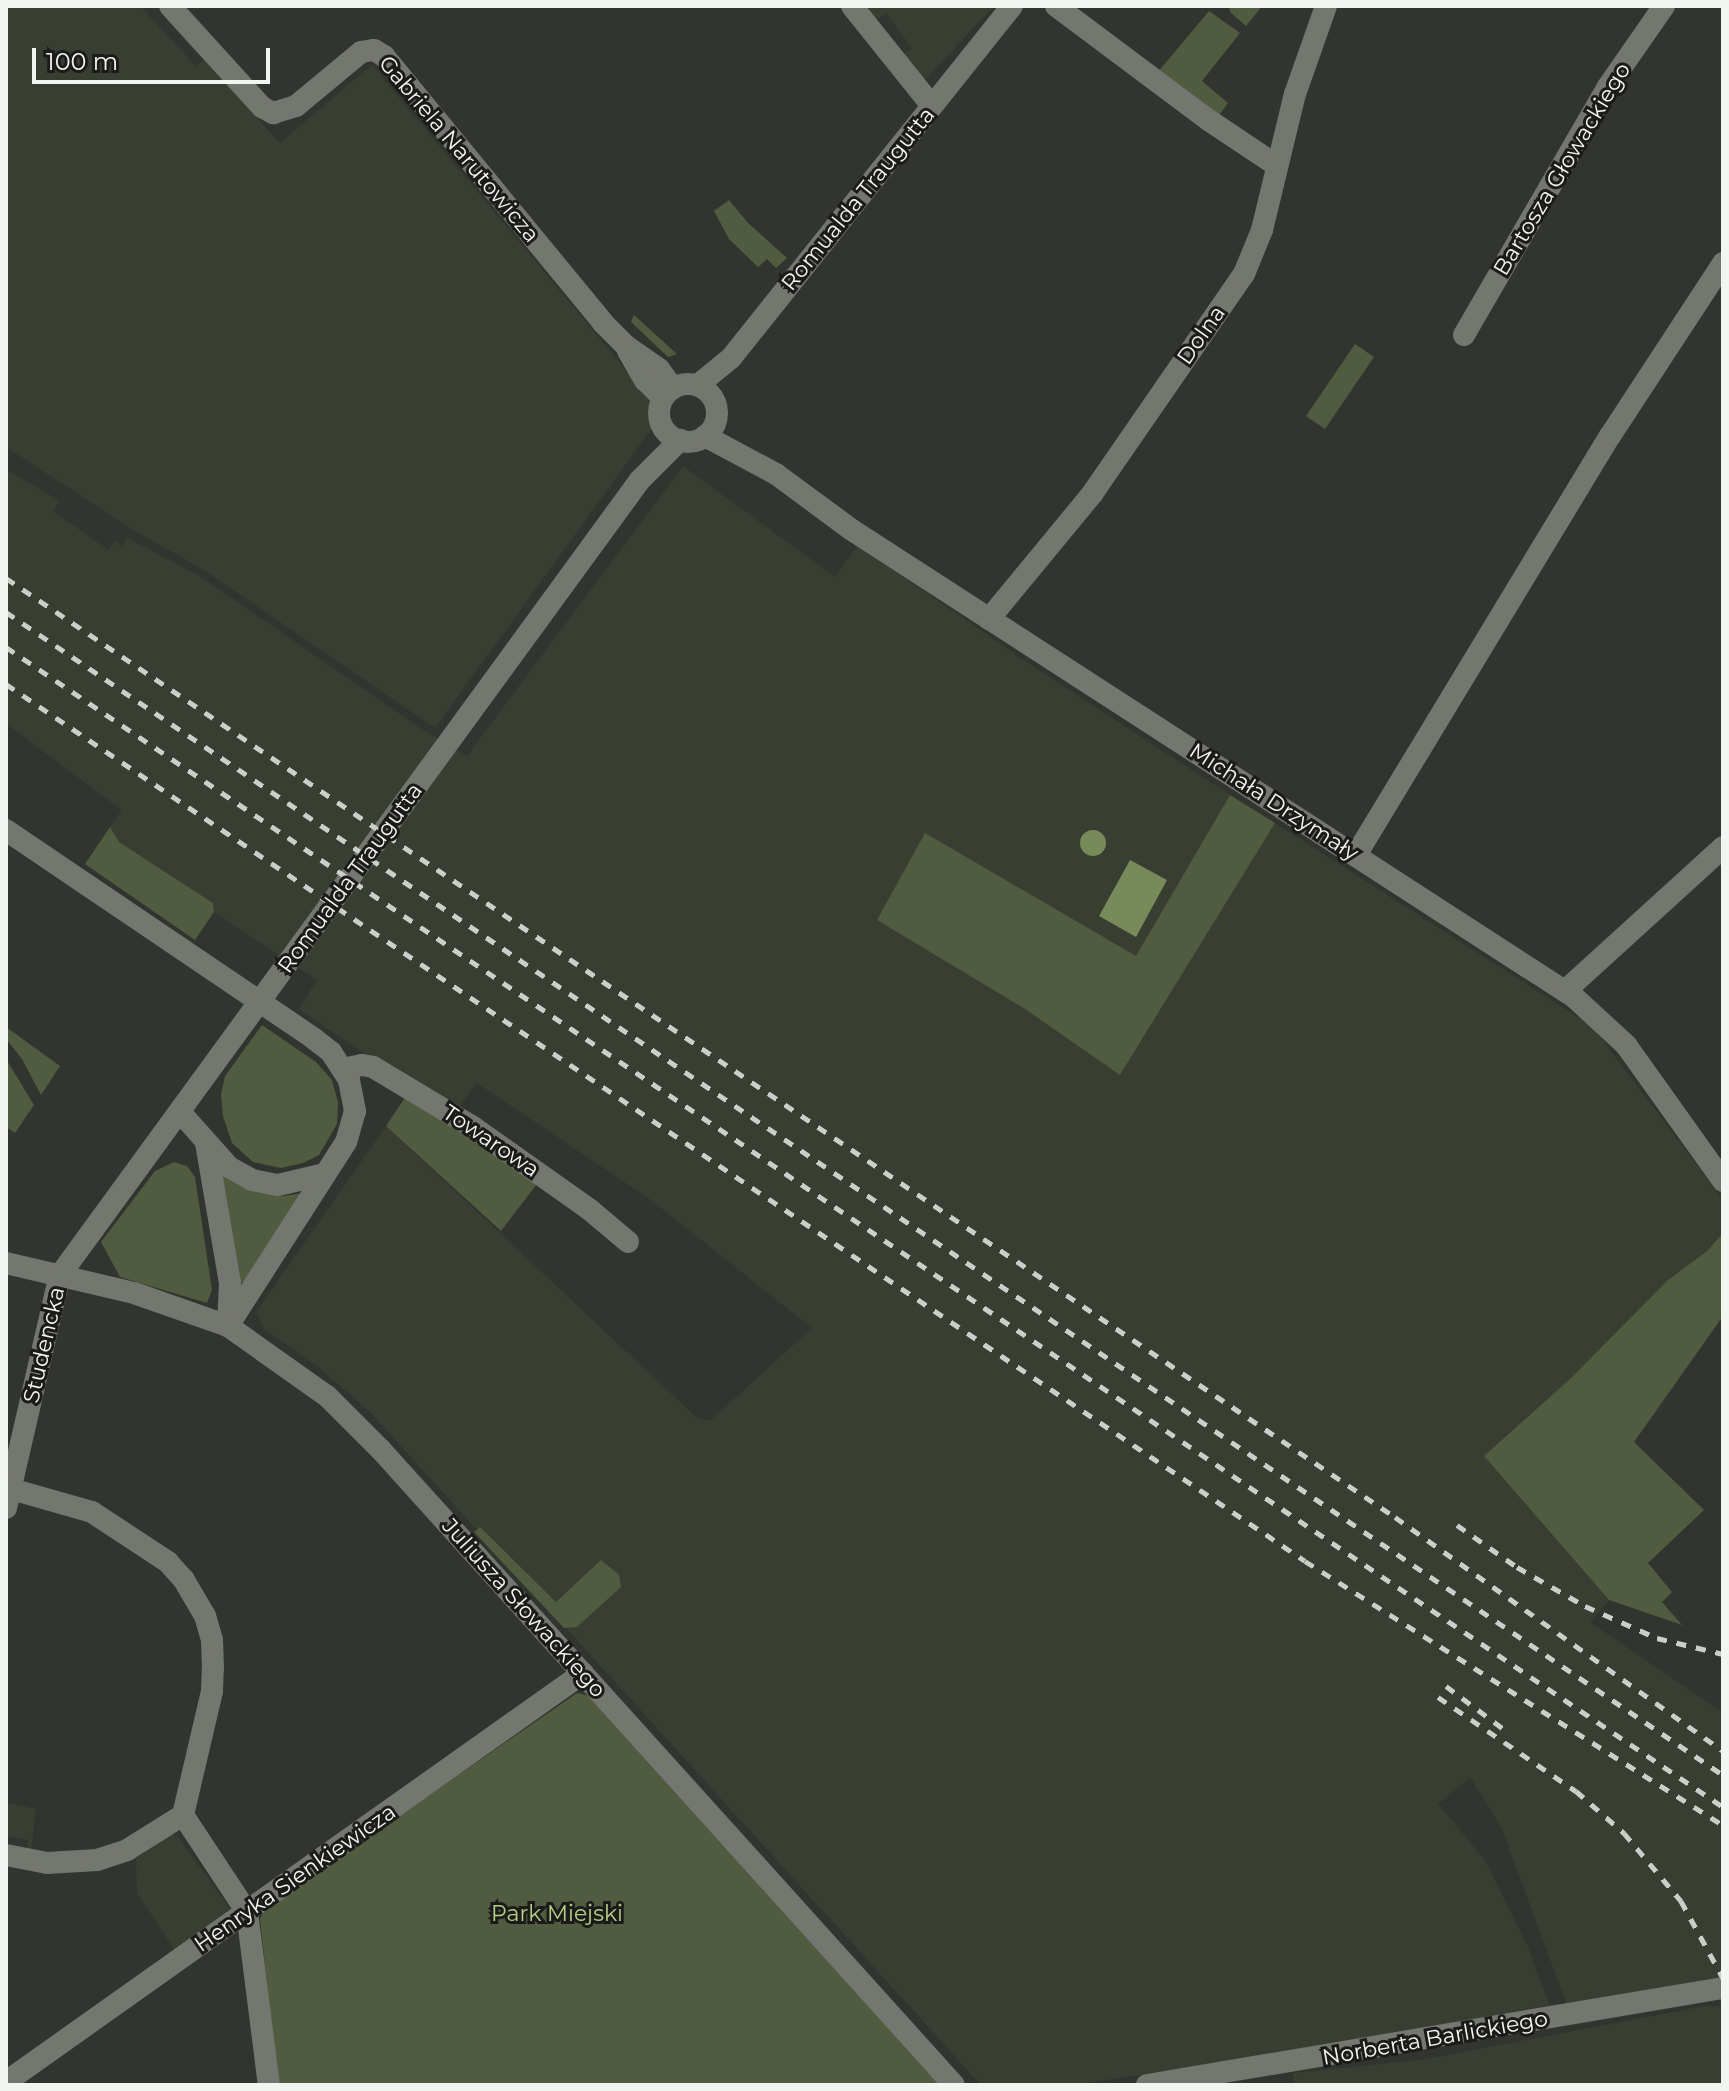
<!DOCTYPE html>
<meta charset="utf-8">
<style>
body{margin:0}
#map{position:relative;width:1729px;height:2091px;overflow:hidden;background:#32352f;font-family:Montserrat,sans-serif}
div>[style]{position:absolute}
.built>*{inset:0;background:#393e32}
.green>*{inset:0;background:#505b3f}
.water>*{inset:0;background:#788a59}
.round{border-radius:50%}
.minor>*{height:22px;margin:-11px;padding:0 11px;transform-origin:11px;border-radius:11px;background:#747670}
.minor>.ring{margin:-11px;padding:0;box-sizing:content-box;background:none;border:22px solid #747670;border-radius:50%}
.rail>*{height:5px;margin-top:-2.5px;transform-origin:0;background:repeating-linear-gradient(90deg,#ccceca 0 10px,transparent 0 20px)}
span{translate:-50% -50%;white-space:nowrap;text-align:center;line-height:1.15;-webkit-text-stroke:6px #1b1c19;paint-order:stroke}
.street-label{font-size:22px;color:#f3f5f1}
.park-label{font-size:22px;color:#b3cf85}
.frame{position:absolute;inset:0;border:8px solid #f3f5f1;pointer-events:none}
.scale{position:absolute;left:32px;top:48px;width:238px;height:36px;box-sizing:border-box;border:4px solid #f3f5f1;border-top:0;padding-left:10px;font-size:24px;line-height:28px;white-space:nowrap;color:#f3f5f1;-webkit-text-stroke:6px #1b1c19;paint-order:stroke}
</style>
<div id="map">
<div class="built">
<div style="clip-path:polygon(6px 6px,140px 6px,196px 66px,204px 60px,280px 143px,372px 65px,651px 400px,655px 424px,435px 728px,204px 570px,132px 529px,6px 447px)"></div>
<div style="clip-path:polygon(863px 6px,994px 6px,921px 84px,900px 57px,912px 48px,886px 13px,874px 21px)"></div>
<div style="clip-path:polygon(683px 466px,835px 577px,858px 545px,1019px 657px,1230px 795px,1136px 957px,954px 851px,1025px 1009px,1121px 1074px,1275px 823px,1592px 1026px,1723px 1200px,1723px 1233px,1707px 1251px,1668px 1280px,1571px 1378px,1484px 1456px,1609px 1600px,1590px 1622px,1723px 1713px,1723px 1979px,1568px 2008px,1502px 1829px,1470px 1777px,1438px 1804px,1485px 1860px,1528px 1947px,1549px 2005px,1351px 2042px,1073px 2085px,981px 2085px,370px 1412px,320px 1368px,264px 1329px,256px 1312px,386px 1126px,697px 1418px,710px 1421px,812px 1328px,651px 1200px,477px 1083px,459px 1107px,436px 1103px,299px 1009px,317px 980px,214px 912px,212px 902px,119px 842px,110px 827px,122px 810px,6px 724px,6px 470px,55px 498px,59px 501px,53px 511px,108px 550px,115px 541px,122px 546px,127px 538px,198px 575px,423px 730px,467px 756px)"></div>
<div style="clip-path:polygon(6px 1802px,36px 1809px,31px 1853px,26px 1852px,28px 1840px,6px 1836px)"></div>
<div style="clip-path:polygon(170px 1832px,179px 1838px,230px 1909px,176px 1952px,137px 1893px,136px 1855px)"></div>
<div style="clip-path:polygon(1705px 2006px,1723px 2006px,1723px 2085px,1294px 2085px,1293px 2073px,1421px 2060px)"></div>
</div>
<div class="green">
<div style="clip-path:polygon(1229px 6px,1262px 6px,1246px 26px,1230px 12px)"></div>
<div style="clip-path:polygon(1209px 11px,1240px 33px,1202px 81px,1228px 103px,1217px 118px,1158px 72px)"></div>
<div style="clip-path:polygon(729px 200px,748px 223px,787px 258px,776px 268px,767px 259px,758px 267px,729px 239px,714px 211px)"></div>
<div style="clip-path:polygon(634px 315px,677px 354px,668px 357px,631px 322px)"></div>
<div style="clip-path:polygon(1355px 344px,1374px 357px,1325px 429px,1306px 416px)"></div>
<div style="clip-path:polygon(1230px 795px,1275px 823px,1120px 1075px,1025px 1009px,877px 920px,925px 833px,1136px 956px)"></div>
<div style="clip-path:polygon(110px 827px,119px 842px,213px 903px,214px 912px,195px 940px,85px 864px)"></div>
<div style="clip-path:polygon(262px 1025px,316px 1062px,332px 1080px,338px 1102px,337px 1124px,319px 1155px,303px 1163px,281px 1168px,253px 1162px,232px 1143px,223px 1116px,221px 1095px,225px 1076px)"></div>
<div style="clip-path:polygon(6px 1027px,60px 1066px,41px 1095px,22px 1059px,6px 1039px)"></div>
<div style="clip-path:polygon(6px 1059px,34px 1105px,15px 1133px,6px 1127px)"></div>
<div style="clip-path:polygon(408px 1093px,540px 1180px,501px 1231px,386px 1126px)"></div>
<div style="clip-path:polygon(174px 1162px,187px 1166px,195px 1177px,212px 1290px,207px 1303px,120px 1277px,101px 1242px,155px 1171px)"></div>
<div style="clip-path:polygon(221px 1174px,259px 1192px,283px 1196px,303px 1193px,243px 1283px,237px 1281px)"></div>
<div style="clip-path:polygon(1723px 1233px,1723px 1316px,1634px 1442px,1704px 1510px,1648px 1563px,1672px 1592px,1662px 1602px,1682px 1625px,1609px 1600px,1484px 1456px,1571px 1378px,1668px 1280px,1707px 1251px)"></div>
<div style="clip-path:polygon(480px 1527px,556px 1602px,601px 1560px,619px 1575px,621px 1587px,577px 1627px,564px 1628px,474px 1532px)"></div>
<div style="clip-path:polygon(577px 1693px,590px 1696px,941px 2085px,278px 2085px,260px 1919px,266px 1908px)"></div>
</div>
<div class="water">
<div class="round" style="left:1080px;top:830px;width:26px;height:26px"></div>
<div style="clip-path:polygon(1130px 860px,1167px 880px,1136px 937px,1099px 916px)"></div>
</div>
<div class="minor">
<div style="left:170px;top:6px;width:137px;rotate:47.7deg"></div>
<div style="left:262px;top:107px;width:13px;rotate:29deg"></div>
<div style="left:273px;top:113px;width:24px;rotate:-17deg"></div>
<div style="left:296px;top:106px;width:85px;rotate:-39.7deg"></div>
<div style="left:361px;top:52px;width:13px;rotate:-9deg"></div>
<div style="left:374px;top:50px;width:12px;rotate:31deg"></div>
<div style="left:384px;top:56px;width:345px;rotate:50.6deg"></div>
<div style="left:603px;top:323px;width:33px;rotate:45deg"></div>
<div style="left:626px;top:346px;width:40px;rotate:34.9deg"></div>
<div style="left:659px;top:369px;width:24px;rotate:54deg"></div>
<div style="left:852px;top:6px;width:128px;rotate:51.3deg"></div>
<div style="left:1056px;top:6px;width:192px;rotate:36.8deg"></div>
<div style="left:1210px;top:121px;width:79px;rotate:33.7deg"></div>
<div style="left:1464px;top:335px;width:285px;rotate:-59.9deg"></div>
<div style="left:1607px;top:88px;width:100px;rotate:-55.2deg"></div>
<div style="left:628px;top:351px;width:34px;rotate:60deg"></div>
<div style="left:645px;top:380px;width:25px;rotate:45deg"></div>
<div class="ring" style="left:659px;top:384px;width:36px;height:36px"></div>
<div style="left:698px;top:385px;width:43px;rotate:-39.3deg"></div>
<div style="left:731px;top:358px;width:450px;rotate:-51.4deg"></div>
<div style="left:705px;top:436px;width:81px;rotate:28.2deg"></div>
<div style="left:776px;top:474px;width:94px;rotate:36.4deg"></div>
<div style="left:852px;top:530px;width:860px;rotate:32.9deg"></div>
<div style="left:1574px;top:997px;width:71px;rotate:42.7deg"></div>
<div style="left:1626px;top:1045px;width:167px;rotate:54.5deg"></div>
<div style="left:989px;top:619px;width:162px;rotate:-50.5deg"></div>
<div style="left:1092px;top:494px;width:267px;rotate:-55.4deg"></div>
<div style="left:1244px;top:274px;width:48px;rotate:-67.8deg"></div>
<div style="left:1262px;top:230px;width:140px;rotate:-76.4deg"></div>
<div style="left:1295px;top:94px;width:93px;rotate:-70.6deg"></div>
<div style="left:6px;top:830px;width:371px;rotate:34.1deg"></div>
<div style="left:313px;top:1038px;width:23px;rotate:38deg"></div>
<div style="left:331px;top:1052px;width:33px;rotate:57deg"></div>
<div style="left:349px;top:1080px;width:32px;rotate:79deg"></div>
<div style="left:355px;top:1111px;width:32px;rotate:106deg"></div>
<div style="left:346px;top:1142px;width:219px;rotate:122.7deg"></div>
<div style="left:1356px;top:855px;width:490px;rotate:-58.8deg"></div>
<div style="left:1610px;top:436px;width:207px;rotate:-56.8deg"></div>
<div style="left:1565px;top:991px;width:214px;rotate:-42.3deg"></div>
<div style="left:343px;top:1069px;width:19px;rotate:-12deg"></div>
<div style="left:362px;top:1065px;width:11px;rotate:10deg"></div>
<div style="left:373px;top:1067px;width:117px;rotate:31deg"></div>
<div style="left:473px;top:1127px;width:142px;rotate:35.3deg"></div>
<div style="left:589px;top:1209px;width:51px;rotate:40.2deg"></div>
<div style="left:180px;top:1112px;width:74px;rotate:48.3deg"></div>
<div style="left:229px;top:1167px;width:26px;rotate:29deg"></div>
<div style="left:252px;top:1180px;width:26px;rotate:11deg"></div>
<div style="left:278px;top:1185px;width:48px;rotate:-13.2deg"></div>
<div style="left:206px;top:1143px;width:142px;rotate:80.3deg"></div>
<div style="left:230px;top:1283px;width:42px;rotate:92.7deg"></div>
<div style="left:6px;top:1263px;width:131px;rotate:13.2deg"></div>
<div style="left:134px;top:1293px;width:100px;rotate:19.3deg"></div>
<div style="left:228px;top:1326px;width:121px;rotate:35.3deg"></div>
<div style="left:327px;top:1396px;width:76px;rotate:45deg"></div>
<div style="left:381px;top:1450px;width:855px;rotate:47.94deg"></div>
<div style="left:6px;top:1508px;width:239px;rotate:-77deg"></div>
<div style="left:60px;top:1275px;width:984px;rotate:-53.89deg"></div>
<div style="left:640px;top:480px;width:57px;rotate:-45deg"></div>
<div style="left:183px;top:1815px;width:116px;rotate:56.6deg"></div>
<div style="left:247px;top:1912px;width:174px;rotate:82.8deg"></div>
<div style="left:6px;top:1855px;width:42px;rotate:11deg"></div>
<div style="left:47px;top:1863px;width:50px;rotate:-3.4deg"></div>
<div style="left:97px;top:1860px;width:32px;rotate:-18deg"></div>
<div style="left:127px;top:1850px;width:66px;rotate:-32deg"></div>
<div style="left:183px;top:1815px;width:127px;rotate:-76.8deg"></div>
<div style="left:212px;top:1691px;width:23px;rotate:-88deg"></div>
<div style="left:213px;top:1668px;width:28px;rotate:-92deg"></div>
<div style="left:212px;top:1640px;width:25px;rotate:-106deg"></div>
<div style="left:205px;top:1616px;width:42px;rotate:-120.3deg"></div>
<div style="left:184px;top:1580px;width:24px;rotate:-132deg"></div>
<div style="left:168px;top:1562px;width:91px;rotate:-146.7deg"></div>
<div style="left:92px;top:1512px;width:84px;rotate:-164.1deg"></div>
<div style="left:6px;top:2082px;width:707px;rotate:-35.33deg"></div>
<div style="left:1147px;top:2085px;width:584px;rotate:-9.56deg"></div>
</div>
<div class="rail">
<div style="left:6px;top:578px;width:1677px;rotate:34.06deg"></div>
<div style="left:1395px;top:1517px;width:403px;rotate:35.5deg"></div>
<div style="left:6px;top:612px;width:2074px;rotate:34.11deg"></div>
<div style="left:6px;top:647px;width:2072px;rotate:34.04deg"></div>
<div style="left:6px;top:684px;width:1567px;rotate:34.02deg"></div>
<div style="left:1305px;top:1561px;width:494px;rotate:32.3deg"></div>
<div style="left:1457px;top:1525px;width:73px;rotate:35deg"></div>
<div style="left:1517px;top:1567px;width:78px;rotate:29.8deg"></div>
<div style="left:1585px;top:1606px;width:79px;rotate:24deg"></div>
<div style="left:1657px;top:1638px;width:68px;rotate:13.6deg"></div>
<div style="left:1446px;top:1686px;width:79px;rotate:36.7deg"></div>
<div style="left:1438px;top:1697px;width:167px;rotate:34.3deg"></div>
<div style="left:1576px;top:1791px;width:64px;rotate:41.2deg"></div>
<div style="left:1624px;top:1833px;width:89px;rotate:50deg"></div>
<div style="left:1681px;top:1901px;width:88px;rotate:61.4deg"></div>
</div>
<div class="street-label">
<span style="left:459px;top:149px;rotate:50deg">Gabriela Narutowicza</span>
<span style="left:1562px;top:169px;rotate:-59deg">Bartosza Głowackiego</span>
<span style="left:858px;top:199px;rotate:-51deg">Romualda Traugutta</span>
<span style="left:1201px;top:335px;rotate:-55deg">Dolna</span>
<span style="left:1274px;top:802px;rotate:33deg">Michała Drzymały</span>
<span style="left:350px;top:878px;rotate:-54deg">Romualda Traugutta</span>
<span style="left:491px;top:1141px;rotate:34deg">Towarowa</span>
<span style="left:44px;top:1345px;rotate:-77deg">Studencka</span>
<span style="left:524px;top:1608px;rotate:48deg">Juliusza Słowackiego</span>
<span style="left:295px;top:1878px;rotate:-35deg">Henryka Sienkiewicza</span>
<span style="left:1435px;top:2038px;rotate:-10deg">Norberta Barlickiego</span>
</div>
<div class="park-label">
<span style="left:557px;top:1914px">Park Miejski</span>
</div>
<div class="frame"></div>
<div class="scale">100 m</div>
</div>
